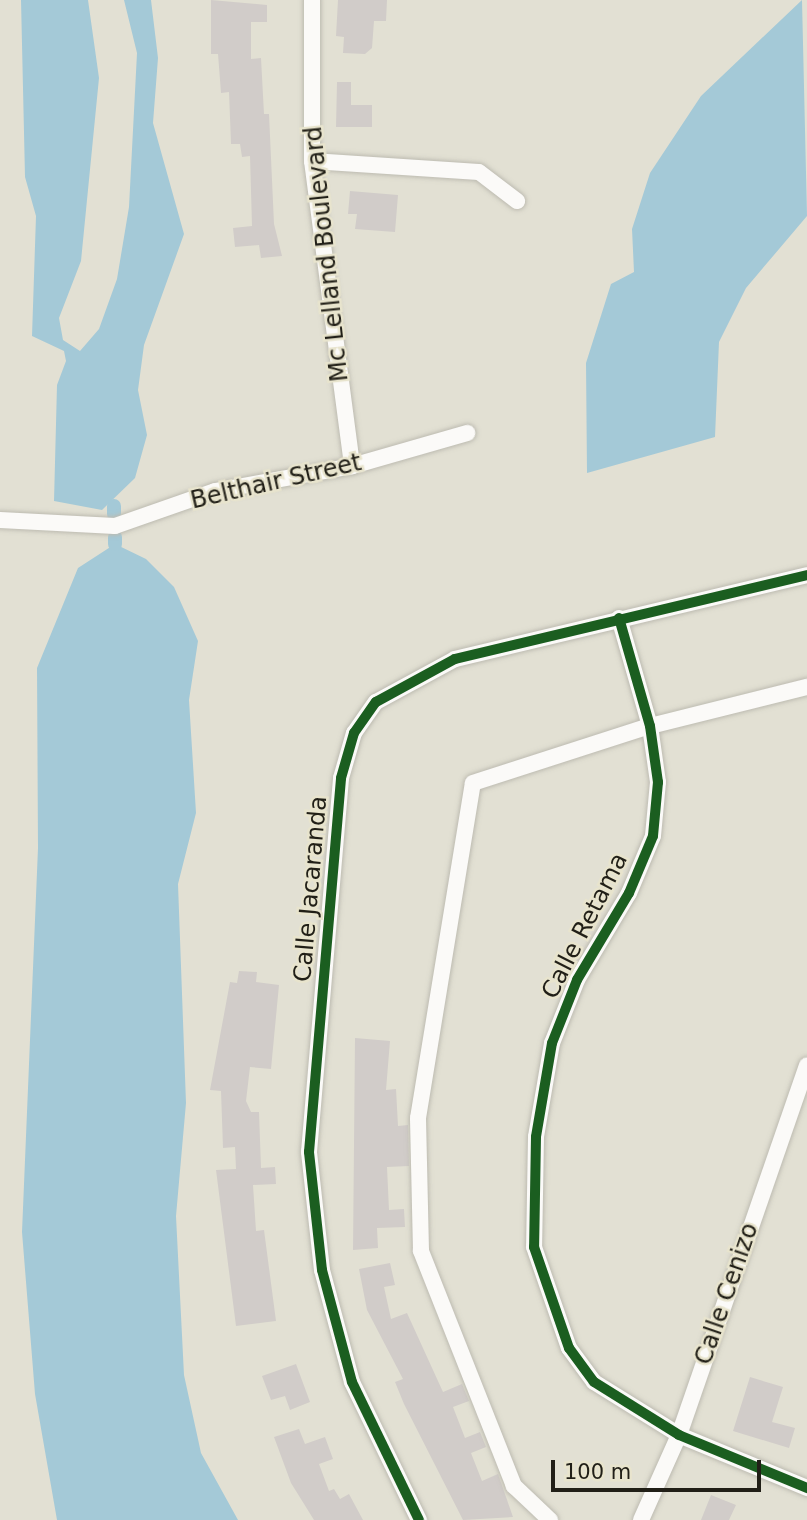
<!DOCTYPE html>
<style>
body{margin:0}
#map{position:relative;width:807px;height:1520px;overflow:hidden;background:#e2e0d3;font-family:"DejaVu Sans",sans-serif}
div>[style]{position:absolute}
.water>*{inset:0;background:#a4c9d7}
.canal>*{height:14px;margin:-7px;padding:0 7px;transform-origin:7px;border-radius:7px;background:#a4c9d7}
.building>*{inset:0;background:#d1ccc9}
.roads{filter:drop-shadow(0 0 2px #bdbbb1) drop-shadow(0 0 2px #bdbbb1)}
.minor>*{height:16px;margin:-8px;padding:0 8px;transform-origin:8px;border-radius:8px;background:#fbfaf8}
.cycleway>*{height:10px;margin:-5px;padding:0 5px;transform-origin:5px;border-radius:5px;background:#1b5e20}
span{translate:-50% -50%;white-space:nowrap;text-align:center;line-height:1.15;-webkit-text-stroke:5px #e8e4cd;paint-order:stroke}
.street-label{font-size:24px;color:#211f17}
.scale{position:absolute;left:551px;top:1460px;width:210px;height:32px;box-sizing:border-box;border:4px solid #211f17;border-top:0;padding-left:9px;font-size:21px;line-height:24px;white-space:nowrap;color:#211f17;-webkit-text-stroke:5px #e8e4cd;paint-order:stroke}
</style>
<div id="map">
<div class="water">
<div style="clip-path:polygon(21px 0,88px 0,99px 78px,81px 261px,59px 318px,63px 340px,80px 351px,99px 329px,117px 279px,129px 207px,137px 53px,124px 0,151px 0,158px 58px,153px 123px,184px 234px,144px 345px,138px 390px,147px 435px,135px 478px,102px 510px,54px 501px,57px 385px,66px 361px,64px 351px,32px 336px,36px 216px,25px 177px)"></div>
<div style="clip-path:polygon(802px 0,807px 216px,746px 288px,719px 342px,715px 437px,587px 473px,586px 363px,611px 284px,634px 272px,632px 229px,650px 173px,701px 96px)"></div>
<div style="clip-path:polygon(115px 544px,146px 559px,174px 587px,198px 641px,189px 700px,196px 813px,178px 884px,186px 1103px,176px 1216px,184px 1375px,201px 1453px,238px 1520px,57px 1520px,35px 1394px,22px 1232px,38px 848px,37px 668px,78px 568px)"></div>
</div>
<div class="canal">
<div style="left:114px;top:506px;width:8px;rotate:90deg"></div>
<div style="left:115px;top:537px;width:7px;rotate:90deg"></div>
</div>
<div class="building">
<div style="clip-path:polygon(211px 0,267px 5px,267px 22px,251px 22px,251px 59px,261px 58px,264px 114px,269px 114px,274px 224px,282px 256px,261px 258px,259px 245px,235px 247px,233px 228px,252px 226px,250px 156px,242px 157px,240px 144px,231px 144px,229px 92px,221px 93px,218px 54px,211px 54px)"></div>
<div style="clip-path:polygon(338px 0,387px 0,386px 21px,374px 21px,372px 48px,365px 54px,343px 53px,344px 37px,336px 36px)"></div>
<div style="clip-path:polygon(337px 82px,351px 82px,351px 105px,372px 105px,372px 127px,336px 127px)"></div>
<div style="clip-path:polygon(350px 191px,398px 195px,395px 232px,355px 229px,357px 214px,348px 214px)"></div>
<div style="clip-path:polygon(239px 971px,257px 972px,256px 982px,279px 985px,271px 1069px,250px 1067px,246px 1101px,251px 1112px,259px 1112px,261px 1168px,275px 1167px,276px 1184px,253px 1185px,256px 1231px,264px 1230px,276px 1321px,236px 1326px,216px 1170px,236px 1169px,235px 1147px,223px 1148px,221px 1091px,210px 1090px,230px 982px,237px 983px)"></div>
<div style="clip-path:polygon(355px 1038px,390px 1041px,386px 1090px,396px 1089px,398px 1126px,408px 1125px,409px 1166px,387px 1167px,389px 1210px,404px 1209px,405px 1227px,377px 1228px,378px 1248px,353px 1250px)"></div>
<div style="clip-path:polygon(390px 1263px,395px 1285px,384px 1287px,391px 1319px,407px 1313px,443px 1392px,462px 1384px,469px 1401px,453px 1407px,465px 1438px,480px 1432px,486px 1447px,471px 1453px,482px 1481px,498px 1474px,513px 1517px,463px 1520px,404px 1404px,395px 1382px,403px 1379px,367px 1310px,359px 1269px)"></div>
<div style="clip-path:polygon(296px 1364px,310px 1402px,290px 1410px,285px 1396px,271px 1400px,262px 1376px)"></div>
<div style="clip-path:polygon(750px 1377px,783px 1387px,772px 1422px,795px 1428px,789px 1448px,733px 1431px)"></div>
<div style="clip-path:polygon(299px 1429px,305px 1444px,325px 1437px,333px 1459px,319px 1464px,329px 1491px,334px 1489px,340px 1499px,349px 1494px,363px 1520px,314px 1520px,291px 1483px,274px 1437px)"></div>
<div style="clip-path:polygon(711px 1495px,736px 1505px,729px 1520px,701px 1520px)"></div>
</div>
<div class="roads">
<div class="minor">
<div style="left:312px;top:0;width:161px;rotate:90deg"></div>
<div style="left:312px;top:161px;width:308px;rotate:82.5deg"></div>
<div style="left:312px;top:161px;width:167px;rotate:3.8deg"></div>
<div style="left:479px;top:172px;width:48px;rotate:37.3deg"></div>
<div style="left:0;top:520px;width:115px;rotate:3deg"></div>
<div style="left:115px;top:526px;width:106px;rotate:-19.3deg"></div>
<div style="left:215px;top:491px;width:139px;rotate:-10.3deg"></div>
<div style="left:352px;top:466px;width:120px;rotate:-16deg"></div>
<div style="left:619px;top:618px;width:112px;rotate:74deg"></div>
<div style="left:650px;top:726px;width:57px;rotate:81.9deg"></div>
<div style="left:658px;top:782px;width:54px;rotate:95.3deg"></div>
<div style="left:653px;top:836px;width:62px;rotate:112.8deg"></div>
<div style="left:629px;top:893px;width:101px;rotate:120.9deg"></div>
<div style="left:577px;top:980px;width:68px;rotate:111.6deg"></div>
<div style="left:552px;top:1043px;width:95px;rotate:99.7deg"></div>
<div style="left:536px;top:1137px;width:110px;rotate:91deg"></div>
<div style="left:534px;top:1247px;width:107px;rotate:70.9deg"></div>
<div style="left:569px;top:1348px;width:42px;rotate:53.7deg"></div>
<div style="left:594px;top:1382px;width:100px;rotate:31.9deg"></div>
<div style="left:679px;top:1435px;width:139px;rotate:22.5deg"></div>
<div style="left:419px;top:1520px;width:153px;rotate:-115.9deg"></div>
<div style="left:352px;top:1382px;width:116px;rotate:-105deg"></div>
<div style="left:322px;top:1270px;width:119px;rotate:-96.3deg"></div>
<div style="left:309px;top:1152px;width:375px;rotate:-85.1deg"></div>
<div style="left:341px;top:778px;width:47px;rotate:-73.9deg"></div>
<div style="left:354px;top:733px;width:38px;rotate:-55deg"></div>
<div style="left:376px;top:702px;width:90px;rotate:-28.6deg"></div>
<div style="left:455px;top:659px;width:362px;rotate:-13.4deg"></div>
<div style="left:550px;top:1520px;width:50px;rotate:-136.6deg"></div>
<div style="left:514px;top:1486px;width:253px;rotate:-111.6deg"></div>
<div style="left:421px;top:1251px;width:133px;rotate:-91.3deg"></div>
<div style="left:418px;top:1118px;width:339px;rotate:-80.7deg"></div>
<div style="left:473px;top:783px;width:186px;rotate:-17.9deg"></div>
<div style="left:650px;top:726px;width:162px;rotate:-14deg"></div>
<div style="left:641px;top:1520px;width:93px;rotate:-65.9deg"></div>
<div style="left:679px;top:1435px;width:391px;rotate:-70.9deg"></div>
</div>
</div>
<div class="cycleway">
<div style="left:619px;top:618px;width:112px;rotate:74deg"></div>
<div style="left:650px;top:726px;width:57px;rotate:81.9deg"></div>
<div style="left:658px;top:782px;width:54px;rotate:95.3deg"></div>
<div style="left:653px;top:836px;width:62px;rotate:112.8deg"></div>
<div style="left:629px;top:893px;width:101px;rotate:120.9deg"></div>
<div style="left:577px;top:980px;width:68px;rotate:111.6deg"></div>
<div style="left:552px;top:1043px;width:95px;rotate:99.7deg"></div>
<div style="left:536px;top:1137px;width:110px;rotate:91deg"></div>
<div style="left:534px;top:1247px;width:107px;rotate:70.9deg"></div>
<div style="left:569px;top:1348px;width:42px;rotate:53.7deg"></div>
<div style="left:594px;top:1382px;width:100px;rotate:31.9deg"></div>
<div style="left:679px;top:1435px;width:139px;rotate:22.5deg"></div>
<div style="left:419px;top:1520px;width:153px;rotate:-115.9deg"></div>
<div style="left:352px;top:1382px;width:116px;rotate:-105deg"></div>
<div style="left:322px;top:1270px;width:119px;rotate:-96.3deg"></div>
<div style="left:309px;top:1152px;width:375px;rotate:-85.1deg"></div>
<div style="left:341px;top:778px;width:47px;rotate:-73.9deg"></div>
<div style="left:354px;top:733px;width:38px;rotate:-55deg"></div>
<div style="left:376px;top:702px;width:90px;rotate:-28.6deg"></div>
<div style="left:455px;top:659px;width:362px;rotate:-13.4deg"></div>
</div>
<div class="street-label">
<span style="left:327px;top:254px;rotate:-96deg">Mc Lelland Boulevard</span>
<span style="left:276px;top:482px;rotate:-13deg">Belthair Street</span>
<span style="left:311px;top:889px;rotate:-85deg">Calle Jacaranda</span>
<span style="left:585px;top:926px;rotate:-63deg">Calle Retama</span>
<span style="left:727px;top:1294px;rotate:-71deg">Calle Cenizo</span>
</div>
<div class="scale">100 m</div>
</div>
